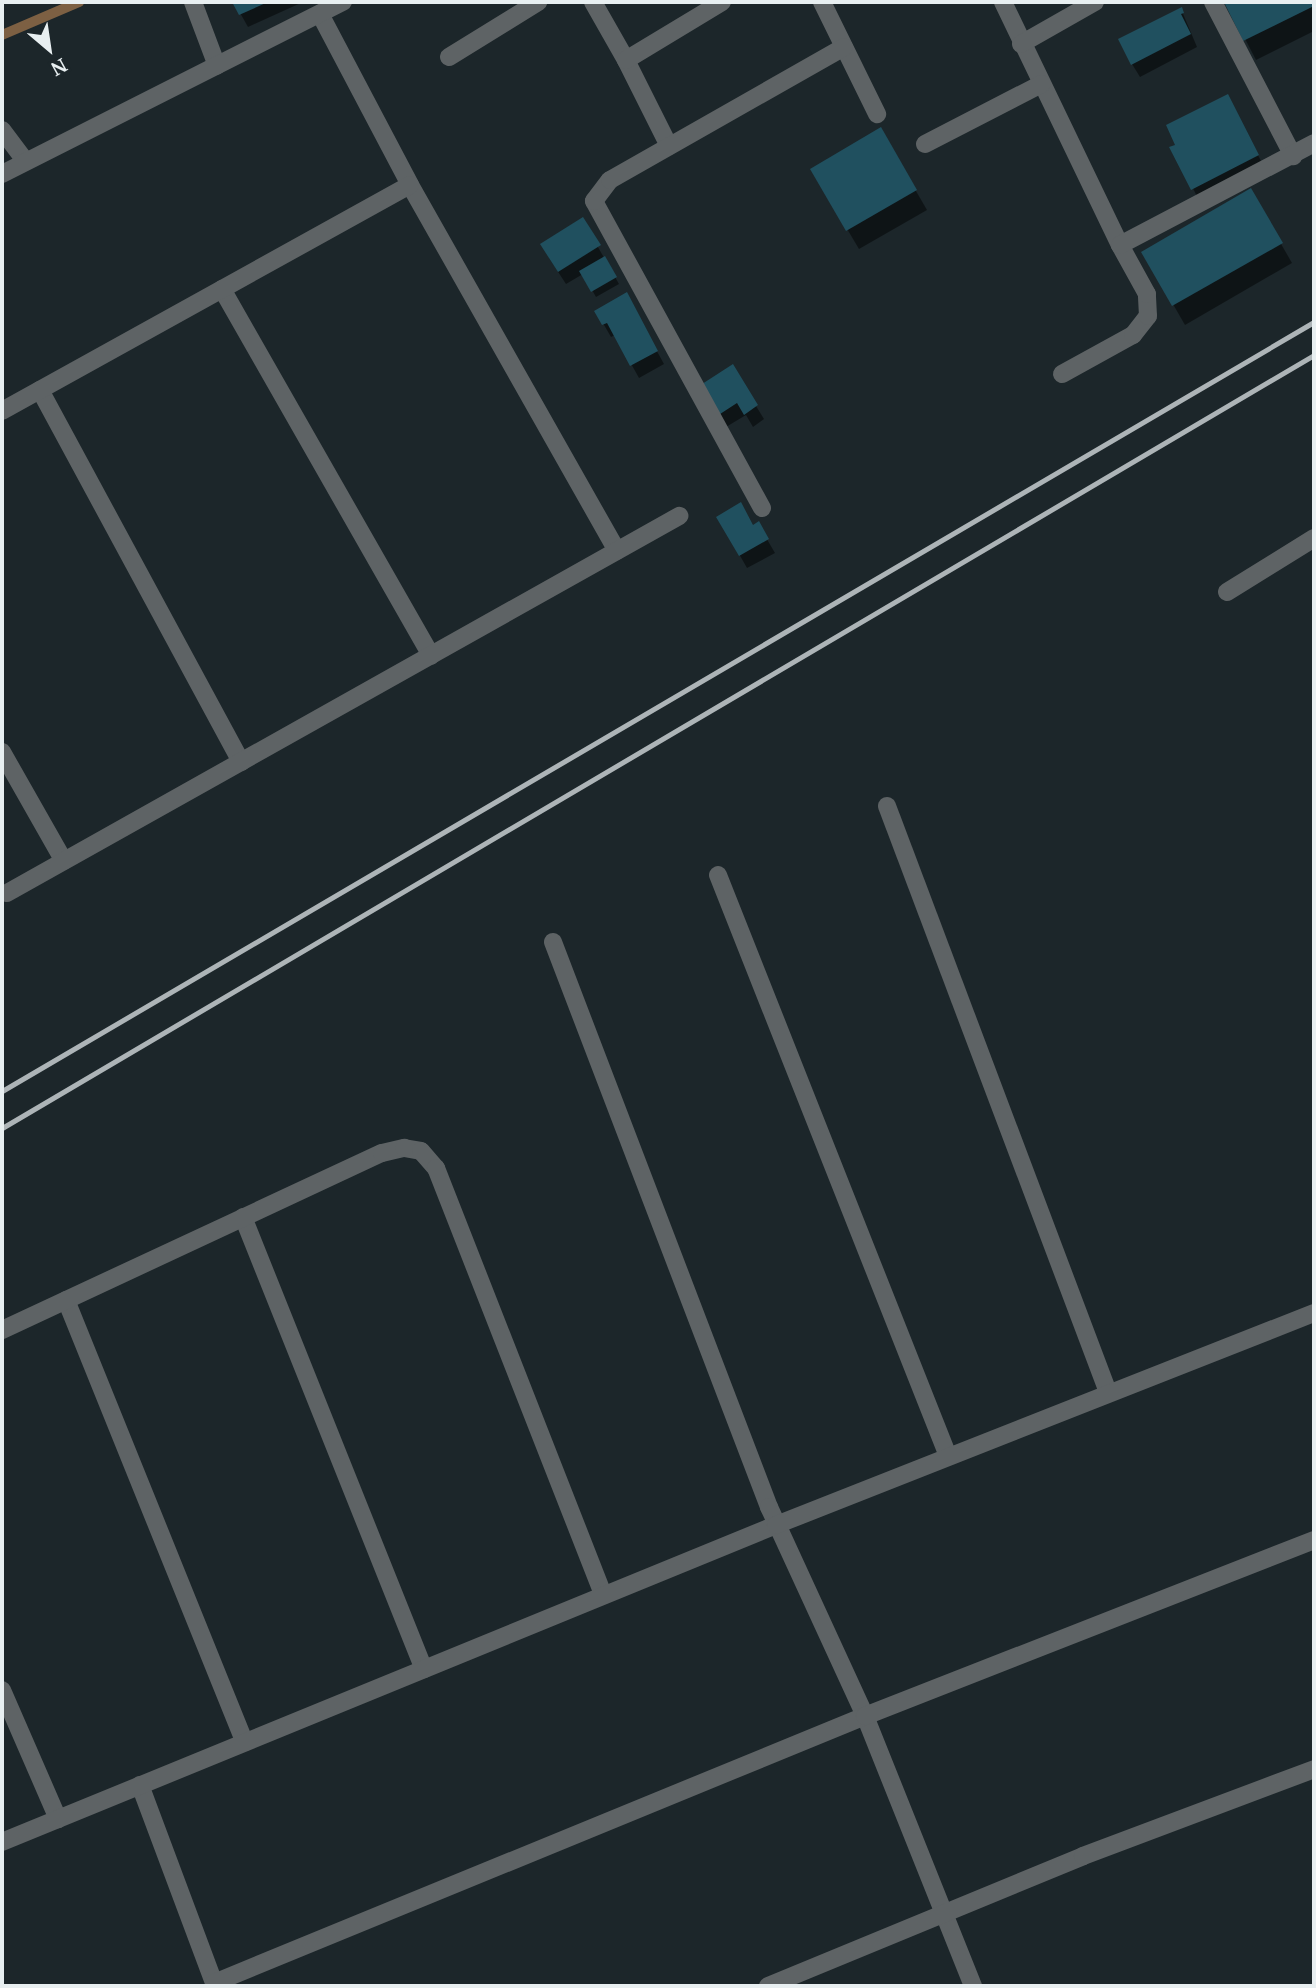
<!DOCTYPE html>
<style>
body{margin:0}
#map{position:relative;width:1316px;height:1988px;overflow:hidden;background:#1c262a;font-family:"Noto Serif",serif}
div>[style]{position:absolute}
.shadow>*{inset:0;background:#0007}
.stream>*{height:10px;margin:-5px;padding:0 5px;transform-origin:5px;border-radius:5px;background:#7d6043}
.building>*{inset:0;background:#20505f}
.street>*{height:18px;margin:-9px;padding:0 9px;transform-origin:9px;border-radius:9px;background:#5e6365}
.rail>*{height:5px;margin:-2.5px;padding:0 2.5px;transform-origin:2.5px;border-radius:2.5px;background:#adb4b7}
span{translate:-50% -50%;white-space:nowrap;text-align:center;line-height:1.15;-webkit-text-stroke:6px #1c262a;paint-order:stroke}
.frame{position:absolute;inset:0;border:4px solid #e8eff1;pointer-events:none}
.north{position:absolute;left:14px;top:14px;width:70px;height:70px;-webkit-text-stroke:5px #1c262a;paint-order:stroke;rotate:151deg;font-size:19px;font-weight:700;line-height:28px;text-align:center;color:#e8eff1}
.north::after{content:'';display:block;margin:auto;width:24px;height:32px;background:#e8eff1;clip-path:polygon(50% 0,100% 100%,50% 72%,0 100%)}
</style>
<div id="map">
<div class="shadow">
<div style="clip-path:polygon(234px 2px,303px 2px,248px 27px)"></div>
<div style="clip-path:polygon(1226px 2px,1314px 2px,1314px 31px,1256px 60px)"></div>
<div style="clip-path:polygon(1181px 9px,1197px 47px,1140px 77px,1132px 64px)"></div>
<div style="clip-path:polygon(1235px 109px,1265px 169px,1200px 202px,1172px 148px)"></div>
<div style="clip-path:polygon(880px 129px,927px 210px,859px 249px,812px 170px)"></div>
<div style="clip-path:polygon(1250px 190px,1292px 263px,1185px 325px,1143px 252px)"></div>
<div style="clip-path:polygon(582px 219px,619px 284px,596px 297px,583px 274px,566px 284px,549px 258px)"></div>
<div style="clip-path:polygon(626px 295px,664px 364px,639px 378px,615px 335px,611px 337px,596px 311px)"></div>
<div style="clip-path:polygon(732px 367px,764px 419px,753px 427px,746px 415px,726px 427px,701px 386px)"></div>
<div style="clip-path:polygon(718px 517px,753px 527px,758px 524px,775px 553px,747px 568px)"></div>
</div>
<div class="stream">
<div style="left:2px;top:35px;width:84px;rotate:-23.2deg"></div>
</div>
<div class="building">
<div style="clip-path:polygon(232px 2px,268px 2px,239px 15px)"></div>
<div style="clip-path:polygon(1224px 2px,1314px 2px,1314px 6px,1243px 41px)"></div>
<div style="clip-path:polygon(1182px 7px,1184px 13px,1181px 14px,1191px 34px,1131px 65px,1118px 39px)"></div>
<div style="clip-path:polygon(1228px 94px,1259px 155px,1191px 190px,1169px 147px,1175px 145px,1166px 125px)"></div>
<div style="clip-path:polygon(881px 127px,917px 190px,846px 231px,810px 169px)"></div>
<div style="clip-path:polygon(1251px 188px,1283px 243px,1172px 306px,1141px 252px)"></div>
<div style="clip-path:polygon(583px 217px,601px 245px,558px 272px,540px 244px)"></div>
<div style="clip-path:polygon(605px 256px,617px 277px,591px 292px,579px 271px)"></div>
<div style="clip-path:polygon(627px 292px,658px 351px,630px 366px,607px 323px,602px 325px,594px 311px)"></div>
<div style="clip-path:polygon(733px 364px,758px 405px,744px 415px,737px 403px,717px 416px,699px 386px)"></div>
<div style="clip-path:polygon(741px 502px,753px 525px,759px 521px,769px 539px,739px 556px,716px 517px)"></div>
</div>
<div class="street">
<div style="left:193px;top:2px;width:68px;rotate:69.4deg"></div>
<div style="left:593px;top:2px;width:67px;rotate:60.4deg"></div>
<div style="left:822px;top:2px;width:125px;rotate:63.8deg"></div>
<div style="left:1003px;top:2px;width:270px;rotate:64.3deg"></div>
<div style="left:1213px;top:2px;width:174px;rotate:62.5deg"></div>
<div style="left:320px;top:14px;width:193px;rotate:62.2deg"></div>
<div style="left:410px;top:185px;width:420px;rotate:60.5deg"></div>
<div style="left:1021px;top:44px;width:85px;rotate:-29.6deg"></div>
<div style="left:449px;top:57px;width:105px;rotate:-31.7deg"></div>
<div style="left:2px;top:130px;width:39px;rotate:53deg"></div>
<div style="left:925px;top:144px;width:131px;rotate:-27.3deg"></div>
<div style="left:669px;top:146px;width:96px;rotate:-116.6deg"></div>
<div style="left:626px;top:60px;width:112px;rotate:-31.1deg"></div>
<div style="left:2px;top:174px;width:382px;rotate:-26.8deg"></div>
<div style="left:222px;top:289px;width:422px;rotate:60.3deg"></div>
<div style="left:1062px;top:374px;width:81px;rotate:-28.8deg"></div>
<div style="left:1133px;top:335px;width:24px;rotate:-52deg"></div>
<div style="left:1148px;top:316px;width:22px;rotate:-93deg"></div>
<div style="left:1147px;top:294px;width:56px;rotate:-118.9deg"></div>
<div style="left:1120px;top:245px;width:219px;rotate:-27.7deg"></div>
<div style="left:40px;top:390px;width:423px;rotate:61.6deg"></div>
<div style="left:2px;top:411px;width:466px;rotate:-29deg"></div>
<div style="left:762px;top:508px;width:350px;rotate:-118.7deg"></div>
<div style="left:594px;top:201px;width:26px;rotate:-53deg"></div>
<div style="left:610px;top:180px;width:269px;rotate:-29.6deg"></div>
<div style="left:1227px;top:592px;width:102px;rotate:-31.8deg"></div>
<div style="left:2px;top:752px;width:125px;rotate:60.4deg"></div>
<div style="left:887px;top:806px;width:626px;rotate:69.34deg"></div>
<div style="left:718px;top:875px;width:625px;rotate:68.4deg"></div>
<div style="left:7px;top:893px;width:771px;rotate:-29.29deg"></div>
<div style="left:553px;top:942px;width:605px;rotate:69.08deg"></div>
<div style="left:769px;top:1507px;width:230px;rotate:65.3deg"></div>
<div style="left:865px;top:1716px;width:291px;rotate:68.2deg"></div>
<div style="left:243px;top:1217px;width:487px;rotate:68.2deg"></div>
<div style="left:66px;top:1300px;width:477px;rotate:68deg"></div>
<div style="left:2px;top:1330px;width:419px;rotate:-25deg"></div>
<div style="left:382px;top:1153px;width:23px;rotate:-13deg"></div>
<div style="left:404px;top:1148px;width:17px;rotate:10deg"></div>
<div style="left:421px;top:1151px;width:23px;rotate:49deg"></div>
<div style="left:436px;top:1168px;width:458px;rotate:68.6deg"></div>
<div style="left:2px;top:1690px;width:141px;rotate:66.5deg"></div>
<div style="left:140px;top:1785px;width:211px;rotate:69.5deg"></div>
<div style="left:214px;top:1983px;width:704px;rotate:-22.3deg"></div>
<div style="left:865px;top:1716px;width:482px;rotate:-21.4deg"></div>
<div style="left:2px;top:1842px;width:836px;rotate:-22.27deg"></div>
<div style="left:776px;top:1525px;width:578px;rotate:-21.51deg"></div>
<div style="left:768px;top:1986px;width:341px;rotate:-22.4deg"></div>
<div style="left:1083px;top:1856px;width:247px;rotate:-20.6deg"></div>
</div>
<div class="rail">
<div style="left:2px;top:1091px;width:1521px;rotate:-30.38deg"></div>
<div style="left:2px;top:1128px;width:1523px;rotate:-30.51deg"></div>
</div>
<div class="frame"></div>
<div class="north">N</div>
</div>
